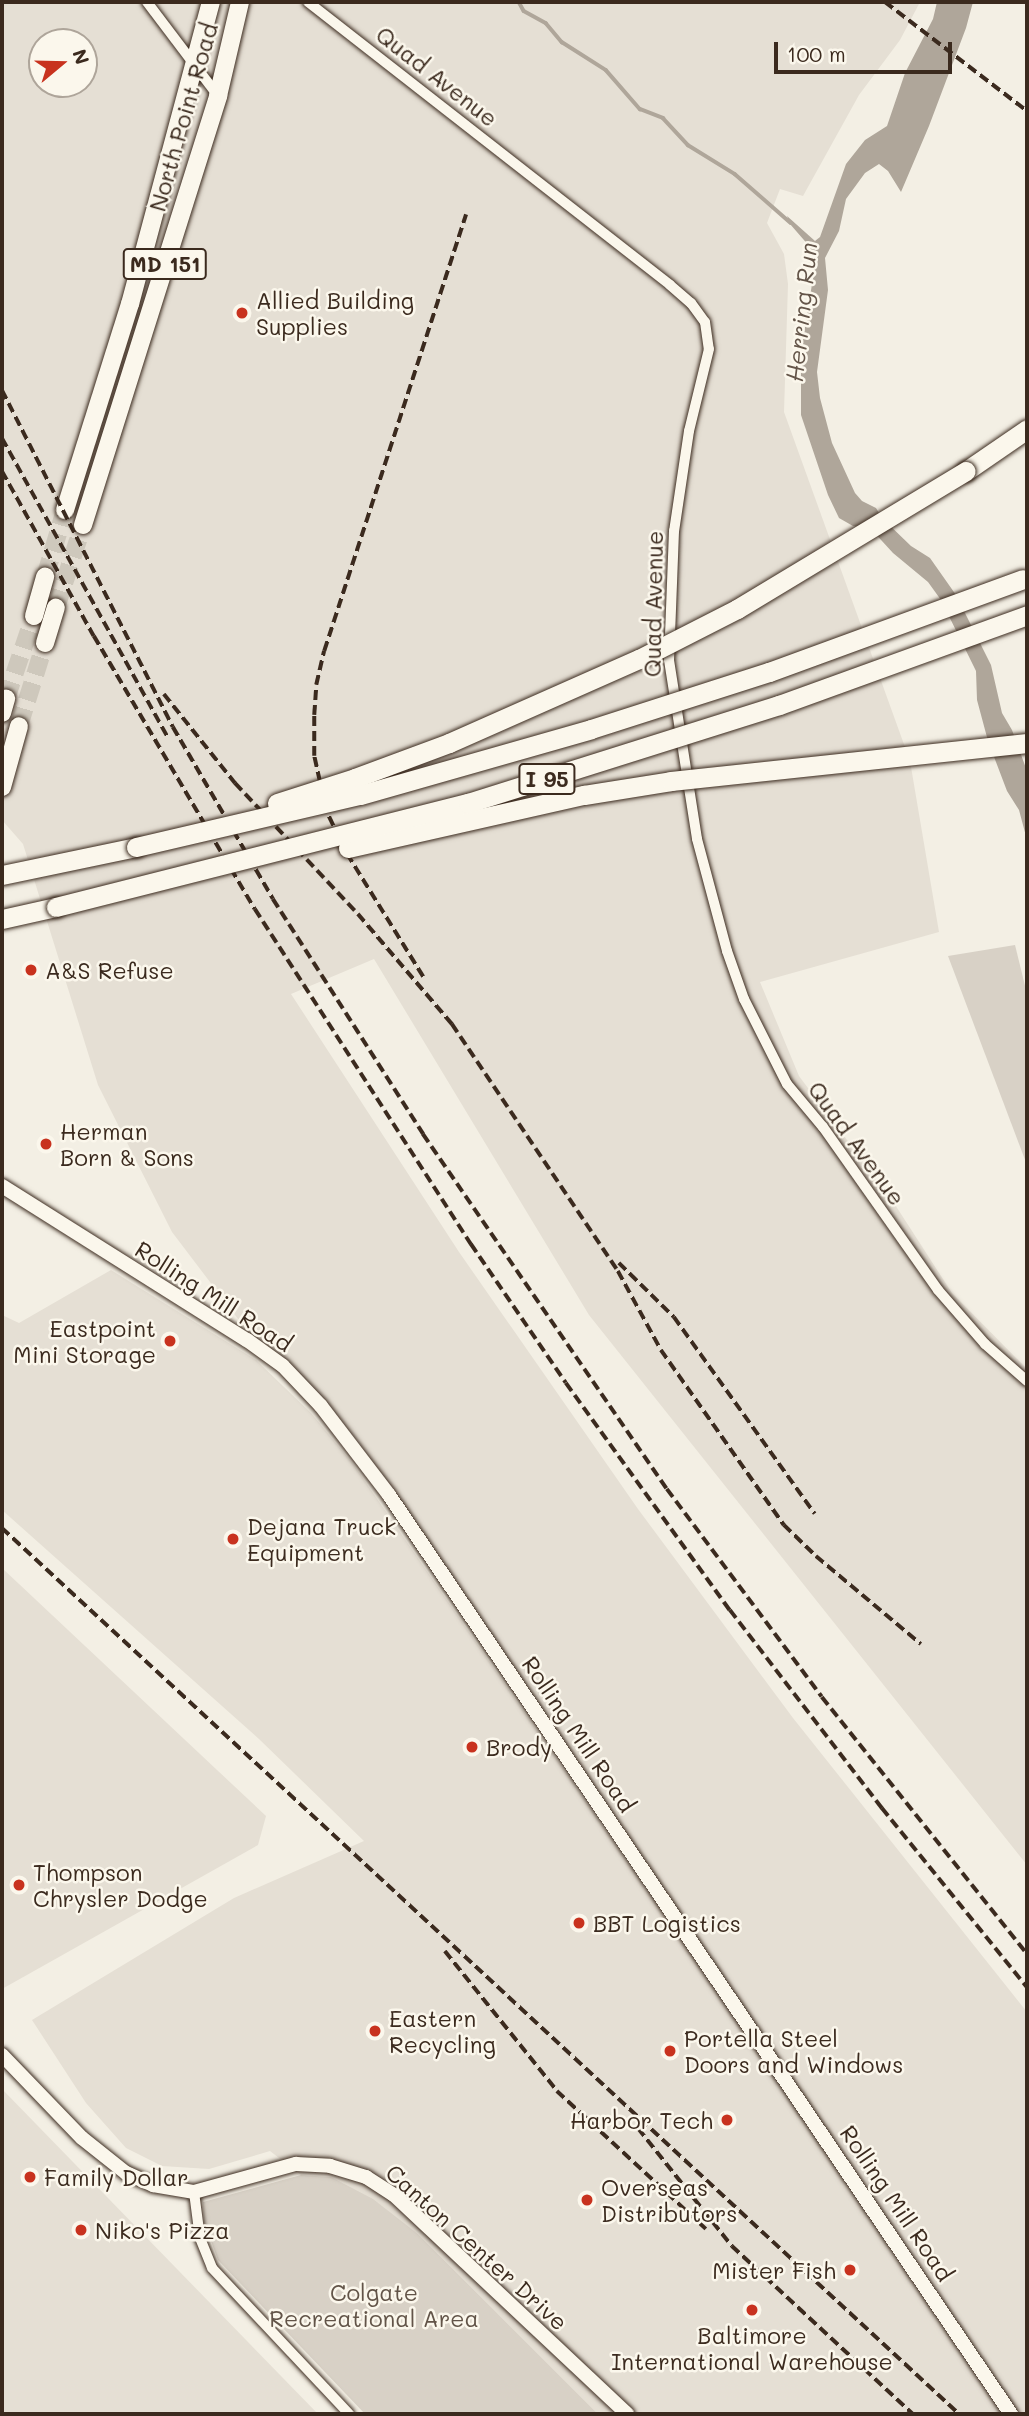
<!DOCTYPE html>
<style>
body{margin:0}
#map{position:relative;width:1029px;height:2416px;overflow:hidden;background:#f3efe4;font-family:Mali,sans-serif}
div>[style]{position:absolute}
.built>*{inset:0;background:#e5dfd4}
.green>*{inset:0;background:#d8d1c6}
.water>*{inset:0;background:#afa69a}
.stream>*{height:3.5px;margin:-1.75px;padding:0 1.75px;transform-origin:1.75px;border-radius:1.75px;background:#afa69a}
.primary-tunnel>*{height:18px;margin-top:-9px;transform-origin:0;background:repeating-linear-gradient(90deg,#cec8bc 0 18px,transparent 0 27px)}
.roads{filter:drop-shadow(0 0 2px #3b2a1e) drop-shadow(0 0 2px #3b2a1e)}
.minor>*{height:10px;margin:-5px;padding:0 5px;transform-origin:5px;border-radius:5px;background:#fbf7ec}
.tertiary>*{height:14px;margin:-7px;padding:0 7px;transform-origin:7px;border-radius:7px;background:#fbf7ec}
.primary>*{height:18px;margin:-9px;padding:0 9px;transform-origin:9px;border-radius:9px;background:#fbf7ec}
.motorway>*{height:19px;margin:-9.5px;padding:0 9.5px;transform-origin:9.5px;border-radius:9.5px;background:#fbf7ec}
.rail>*{height:3.5px;margin-top:-1.75px;transform-origin:0;background:repeating-linear-gradient(90deg,#3b2a1e 0 10px,transparent 0 15px)}
.bridges{filter:drop-shadow(0 0 2px #3b2a1e) drop-shadow(0 0 2px #3b2a1e)}
.motorway-bridge>*{height:19px;margin:-9.5px;padding:0 9.5px;transform-origin:9.5px;border-radius:9.5px;background:#fbf7ec}
.dots>*{width:19px;height:19px;translate:-50% -50%;box-sizing:border-box;border:4px solid #fbf7ec;border-radius:50%}
span{translate:-50% -50%;white-space:nowrap;text-align:center;line-height:1.15;-webkit-text-stroke:5px #fbf7ec;paint-order:stroke}
.shield-label span{padding:2px 5px;background:#fbf7ec;border:2px solid;border-radius:5px;-webkit-text-stroke-width:0}
.shield-label{font-size:21px;color:#3b2a1e;font-weight:700}
.street-label{font-size:23px;color:#3b2a1e}
.poi-label{font-size:23px;color:#3b2a1e}
.left{translate:0 -50%;text-align:left}
.right{translate:-100% -50%;text-align:right}
.park-label{font-size:23px;color:#625448}
.water-label{font-size:24px;color:#645549;font-style:italic}
.frame{position:absolute;inset:0;border:4px solid #3b2a1e;pointer-events:none}
.north{position:absolute;left:28px;top:28px;width:70px;height:70px;box-sizing:border-box;background:#fbf7ec;border:2px solid #aea59a;border-radius:50%;rotate:71deg;font-size:19px;font-weight:700;line-height:28px;text-align:center;color:#3b2a1e}
.north::after{content:'';display:block;margin:auto;width:24px;height:32px;background:#c8321e;clip-path:polygon(50% 0,100% 100%,50% 72%,0 100%)}
.scale{position:absolute;left:774px;top:42px;width:178px;height:32px;box-sizing:border-box;border:4px solid #3b2a1e;border-top:0;padding-left:9px;font-size:21px;line-height:24px;white-space:nowrap;color:#3b2a1e;-webkit-text-stroke:5px #fbf7ec;paint-order:stroke}
</style>
<div id="map">
<div class="built">
<div style="clip-path:polygon(evenodd,2px 2px,920px 2px,900px 40px,859px 95px,803px 196px,780px 189px,767px 223px,784px 254px,788px 284px,784px 412px,910px 761px,939px 932px,760px 982px,799px 1076px,892px 1200px,952px 1293px,1027px 1369px,1027px 1865px,589px 1315px,374px 959px,291px 994px,459px 1252px,638px 1509px,793px 1718px,1027px 2012px,1027px 2414px,598px 2414px,418px 2234px,331px 2177px,301px 2175px,270px 2151px,209px 2169px,162px 2166px,126px 2148px,86px 2103px,32px 2020px,234px 1898px,364px 1841px,259px 1739px,2px 1510px,2px 1315px,19px 1323px,111px 1270px,256px 1360px,311px 1413px,353px 1464px,648px 1892px,720px 1972px,358px 1441px,313px 1388px,254px 1340px,172px 1232px,98px 1085px,23px 844px,2px 820px,2px 2px,42px 42px,84px 42px,84px 84px,42px 84px,42px 42px)"></div>
<div style="clip-path:polygon(2px 1568px,266px 1816px,258px 1845px,2px 1989px)"></div>
<div style="clip-path:polygon(2px 2089px,318px 2414px,2px 2414px)"></div>
</div>
<div class="green">
<div style="clip-path:polygon(1015px 945px,1027px 994px,1027px 1165px,948px 956px)"></div>
<div style="clip-path:polygon(301px 2175px,331px 2177px,373px 2199px,418px 2234px,598px 2414px,365px 2414px,218px 2260px,204px 2222px,203px 2202px)"></div>
</div>
<div class="water">
<div style="clip-path:polygon(937px 2px,973px 2px,966px 28px,929px 126px,901px 192px,888px 171px,879px 164px,865px 173px,846px 199px,839px 231px,825px 258px,828px 290px,817px 372px,820px 398px,832px 443px,855px 493px,862px 501px,876px 508px,882px 518px,911px 546px,930px 558px,956px 595px,991px 665px,1002px 713px,1012px 730px,1027px 771px,1027px 840px,1019px 810px,1007px 791px,988px 741px,977px 700px,976px 671px,941px 600px,928px 582px,893px 553px,871px 529px,853px 526px,839px 518px,828px 495px,801px 415px,801px 352px,813px 278px,810px 247px,790px 224px,787px 216px,815px 241px,820px 237px,846px 164px,865px 140px,887px 126px,905px 73px,933px 19px)"></div>
</div>
<div class="stream">
<div style="left:519px;top:2px;width:10px;rotate:61deg"></div>
<div style="left:524px;top:11px;width:25px;rotate:29deg"></div>
<div style="left:546px;top:23px;width:25px;rotate:50deg"></div>
<div style="left:562px;top:42px;width:52px;rotate:32.5deg"></div>
<div style="left:606px;top:70px;width:52px;rotate:48.9deg"></div>
<div style="left:640px;top:109px;width:25px;rotate:21deg"></div>
<div style="left:663px;top:118px;width:37px;rotate:47deg"></div>
<div style="left:688px;top:145px;width:55px;rotate:31.7deg"></div>
<div style="left:735px;top:174px;width:74px;rotate:41.2deg"></div>
</div>
<div class="primary-tunnel">
<div style="left:45px;top:577px;width:70px;rotate:-73.4deg"></div>
<div style="left:56px;top:608px;width:87px;rotate:-72deg"></div>
<div style="left:6px;top:699px;width:88px;rotate:-71.4deg"></div>
<div style="left:19px;top:726px;width:87px;rotate:-72.6deg"></div>
</div>
<div class="roads">
<div class="minor">
<div style="left:147px;top:2px;width:118px;rotate:52.9deg"></div>
<div style="left:308px;top:2px;width:459px;rotate:38deg"></div>
<div style="left:670px;top:285px;width:28px;rotate:41deg"></div>
<div style="left:691px;top:303px;width:24px;rotate:54deg"></div>
<div style="left:705px;top:322px;width:27px;rotate:82deg"></div>
<div style="left:709px;top:349px;width:84px;rotate:103.7deg"></div>
<div style="left:689px;top:431px;width:101px;rotate:98.5deg"></div>
<div style="left:674px;top:531px;width:129px;rotate:92.2deg"></div>
<div style="left:669px;top:660px;width:181px;rotate:81.1deg"></div>
<div style="left:697px;top:839px;width:116px;rotate:75deg"></div>
<div style="left:727px;top:951px;width:51px;rotate:70.5deg"></div>
<div style="left:744px;top:999px;width:95px;rotate:63.2deg"></div>
<div style="left:787px;top:1084px;width:56px;rotate:50.1deg"></div>
<div style="left:823px;top:1127px;width:199px;rotate:54.8deg"></div>
<div style="left:938px;top:1290px;width:72px;rotate:49deg"></div>
<div style="left:985px;top:1344px;width:56px;rotate:41.4deg"></div>
<div style="left:194px;top:2192px;width:46px;rotate:82.6deg"></div>
<div style="left:200px;top:2238px;width:32px;rotate:68deg"></div>
<div style="left:212px;top:2268px;width:200px;rotate:46.8deg"></div>
</div>
<div class="tertiary">
<div style="left:2px;top:1186px;width:289px;rotate:32.2deg"></div>
<div style="left:247px;top:1340px;width:44px;rotate:35.8deg"></div>
<div style="left:283px;top:1366px;width:55px;rotate:46.5deg"></div>
<div style="left:321px;top:1406px;width:112px;rotate:52.6deg"></div>
<div style="left:389px;top:1495px;width:1110px;rotate:55.91deg"></div>
<div style="left:2px;top:2055px;width:115px;rotate:46.1deg"></div>
<div style="left:82px;top:2138px;width:56px;rotate:38.5deg"></div>
<div style="left:126px;top:2173px;width:30px;rotate:24deg"></div>
<div style="left:153px;top:2185px;width:42px;rotate:9.7deg"></div>
<div style="left:194px;top:2192px;width:106px;rotate:-15.4deg"></div>
<div style="left:296px;top:2164px;width:34px;rotate:3deg"></div>
<div style="left:330px;top:2166px;width:38px;rotate:17deg"></div>
<div style="left:366px;top:2177px;width:33px;rotate:33deg"></div>
<div style="left:394px;top:2195px;width:320px;rotate:43.2deg"></div>
</div>
<div class="primary">
<div style="left:65px;top:510px;width:216px;rotate:-72.5deg"></div>
<div style="left:130px;top:304px;width:313px;rotate:-75deg"></div>
<div style="left:83px;top:525px;width:450px;rotate:-72.5deg"></div>
<div style="left:218px;top:96px;width:97px;rotate:-76.8deg"></div>
<div style="left:34px;top:616px;width:41px;rotate:-74.2deg"></div>
<div style="left:45px;top:643px;width:37px;rotate:-73deg"></div>
<div style="left:2px;top:713px;width:15px;rotate:-74deg"></div>
<div style="left:2px;top:787px;width:63px;rotate:-74.4deg"></div>
</div>
<div class="motorway">
<div style="left:966px;top:471px;width:74px;rotate:-34.5deg"></div>
<div style="left:2px;top:875px;width:137px;rotate:-11.8deg"></div>
<div style="left:2px;top:919px;width:55px;rotate:-12.5deg"></div>
</div>
</div>
<div class="rail">
<div style="left:885px;top:2px;width:179px;rotate:37.5deg"></div>
<div style="left:2px;top:390px;width:378px;rotate:63.1deg"></div>
<div style="left:173px;top:727px;width:199px;rotate:59.8deg"></div>
<div style="left:273px;top:899px;width:279px;rotate:57.4deg"></div>
<div style="left:423px;top:1134px;width:431px;rotate:55.5deg"></div>
<div style="left:667px;top:1489px;width:259px;rotate:53.3deg"></div>
<div style="left:822px;top:1697px;width:329px;rotate:51.4deg"></div>
<div style="left:2px;top:438px;width:341px;rotate:61deg"></div>
<div style="left:2px;top:471px;width:189px;rotate:60.9deg"></div>
<div style="left:94px;top:636px;width:317px;rotate:59.5deg"></div>
<div style="left:255px;top:909px;width:399px;rotate:57.2deg"></div>
<div style="left:471px;top:1244px;width:168px;rotate:55.6deg"></div>
<div style="left:566px;top:1383px;width:280px;rotate:54.2deg"></div>
<div style="left:730px;top:1610px;width:250px;rotate:52.5deg"></div>
<div style="left:882px;top:1808px;width:230px;rotate:51deg"></div>
<div style="left:164px;top:694px;width:114px;rotate:51.4deg"></div>
<div style="left:235px;top:783px;width:180px;rotate:46.8deg"></div>
<div style="left:358px;top:914px;width:145px;rotate:49.5deg"></div>
<div style="left:452px;top:1024px;width:298px;rotate:56.1deg"></div>
<div style="left:618px;top:1271px;width:90px;rotate:61.4deg"></div>
<div style="left:661px;top:1350px;width:214px;rotate:54.9deg"></div>
<div style="left:784px;top:1525px;width:45px;rotate:44.1deg"></div>
<div style="left:816px;top:1556px;width:137px;rotate:40deg"></div>
<div style="left:423px;top:977px;width:146px;rotate:-121.8deg"></div>
<div style="left:346px;top:853px;width:47px;rotate:-115.5deg"></div>
<div style="left:326px;top:811px;width:56px;rotate:-102.3deg"></div>
<div style="left:314px;top:756px;width:41px;rotate:-90deg"></div>
<div style="left:314px;top:715px;width:30px;rotate:-86deg"></div>
<div style="left:316px;top:685px;width:35px;rotate:-77deg"></div>
<div style="left:324px;top:651px;width:459px;rotate:-72deg"></div>
<div style="left:619px;top:1263px;width:77px;rotate:44.5deg"></div>
<div style="left:674px;top:1317px;width:242px;rotate:54.4deg"></div>
<div style="left:2px;top:1528px;width:1304px;rotate:42.79deg"></div>
<div style="left:445px;top:1951px;width:179px;rotate:51.3deg"></div>
<div style="left:557px;top:2091px;width:203px;rotate:42.8deg"></div>
<div style="left:638px;top:2128px;width:151px;rotate:51.5deg"></div>
<div style="left:732px;top:2246px;width:247px;rotate:42.9deg"></div>
</div>
<div class="bridges">
<div class="motorway-bridge">
<div style="left:277px;top:803px;width:82px;rotate:-17.8deg"></div>
<div style="left:355px;top:778px;width:100px;rotate:-20.4deg"></div>
<div style="left:449px;top:743px;width:208px;rotate:-23.9deg"></div>
<div style="left:639px;top:659px;width:110px;rotate:-27deg"></div>
<div style="left:737px;top:609px;width:267px;rotate:-31.1deg"></div>
<div style="left:136px;top:847px;width:230px;rotate:-13.1deg"></div>
<div style="left:360px;top:795px;width:240px;rotate:-15.9deg"></div>
<div style="left:591px;top:729px;width:187px;rotate:-17.8deg"></div>
<div style="left:769px;top:672px;width:270px;rotate:-20.1deg"></div>
<div style="left:348px;top:848px;width:242px;rotate:-12.7deg"></div>
<div style="left:584px;top:795px;width:88px;rotate:-9.1deg"></div>
<div style="left:671px;top:781px;width:358px;rotate:-6.1deg"></div>
<div style="left:56px;top:907px;width:425px;rotate:-14.2deg"></div>
<div style="left:468px;top:803px;width:326px;rotate:-17.5deg"></div>
<div style="left:779px;top:705px;width:264px;rotate:-19.9deg"></div>
</div>
</div>
<div class="dots">
<div style="left:242px;top:313px;background:#c8321e"></div>
<div style="left:31px;top:970px;background:#c8321e"></div>
<div style="left:46px;top:1144px;background:#c8321e"></div>
<div style="left:170px;top:1341px;background:#c8321e"></div>
<div style="left:233px;top:1539px;background:#c8321e"></div>
<div style="left:472px;top:1747px;background:#c8321e"></div>
<div style="left:19px;top:1885px;background:#c8321e"></div>
<div style="left:579px;top:1923px;background:#c8321e"></div>
<div style="left:375px;top:2031px;background:#c8321e"></div>
<div style="left:670px;top:2051px;background:#c8321e"></div>
<div style="left:727px;top:2120px;background:#c8321e"></div>
<div style="left:30px;top:2177px;background:#c8321e"></div>
<div style="left:587px;top:2200px;background:#c8321e"></div>
<div style="left:81px;top:2230px;background:#c8321e"></div>
<div style="left:850px;top:2270px;background:#c8321e"></div>
<div style="left:752px;top:2310px;background:#c8321e"></div>
</div>
<div class="shield-label">
<span style="left:165px;top:264px">MD 151</span>
<span style="left:547px;top:779px">I 95</span>
</div>
<div class="street-label">
<span style="left:437px;top:76px;rotate:38deg">Quad Avenue</span>
<span style="left:183px;top:117px;rotate:-74deg">North Point Road</span>
<span style="left:653px;top:604px;rotate:-89deg">Quad Avenue</span>
<span style="left:857px;top:1143px;rotate:54deg">Quad Avenue</span>
<span style="left:214px;top:1296px;rotate:33deg">Rolling Mill Road</span>
<span style="left:579px;top:1734px;rotate:56deg">Rolling Mill Road</span>
<span style="left:897px;top:2203px;rotate:56deg">Rolling Mill Road</span>
<span style="left:477px;top:2247px;rotate:42deg">Canton Center Drive</span>
</div>
<div class="poi-label">
<span class="left" style="left:256px;top:313px">Allied Building<br>Supplies</span>
<span class="left" style="left:45px;top:970px">A&amp;S Refuse</span>
<span class="left" style="left:60px;top:1144px">Herman<br>Born &amp; Sons</span>
<span class="right" style="left:156px;top:1341px">Eastpoint<br>Mini Storage</span>
<span class="left" style="left:247px;top:1539px">Dejana Truck<br>Equipment</span>
<span class="left" style="left:486px;top:1747px">Brody</span>
<span class="left" style="left:33px;top:1885px">Thompson<br>Chrysler Dodge</span>
<span class="left" style="left:593px;top:1923px">BBT Logistics</span>
<span class="left" style="left:389px;top:2031px">Eastern<br>Recycling</span>
<span class="left" style="left:684px;top:2051px">Portella Steel<br>Doors and Windows</span>
<span class="right" style="left:713px;top:2120px">Harbor Tech</span>
<span class="left" style="left:44px;top:2177px">Family Dollar</span>
<span class="left" style="left:601px;top:2200px">Overseas<br>Distributors</span>
<span class="left" style="left:95px;top:2230px">Niko's Pizza</span>
<span class="right" style="left:836px;top:2270px">Mister Fish</span>
<span style="left:752px;top:2348px">Baltimore<br>International Warehouse</span>
</div>
<div class="park-label">
<span style="left:374px;top:2305px">Colgate<br>Recreational Area</span>
</div>
<div class="water-label">
<span style="left:801px;top:312px;rotate:-84deg">Herring Run</span>
</div>
<div class="frame"></div>
<div class="north">N</div>
<div class="scale">100 m</div>
</div>
